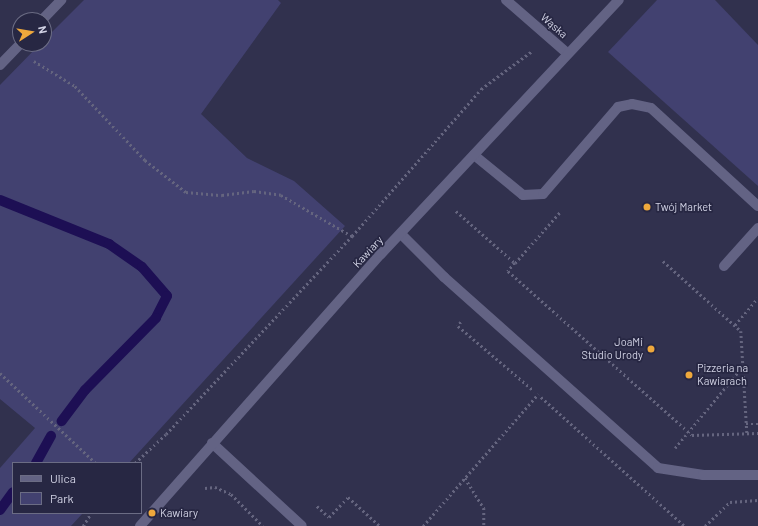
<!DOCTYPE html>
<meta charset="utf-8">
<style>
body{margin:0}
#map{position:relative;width:758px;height:526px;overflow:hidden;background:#31314e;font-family:Barlow,sans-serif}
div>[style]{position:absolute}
.green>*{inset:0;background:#424170}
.stream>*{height:10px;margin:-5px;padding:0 5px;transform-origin:5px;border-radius:5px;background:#1d0f54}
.path>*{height:2.5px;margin-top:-1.25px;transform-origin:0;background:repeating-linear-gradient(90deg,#65657f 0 2px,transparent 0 5px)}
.minor>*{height:10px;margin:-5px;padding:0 5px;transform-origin:5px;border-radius:5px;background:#636384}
.dots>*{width:11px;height:11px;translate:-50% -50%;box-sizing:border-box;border:2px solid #272743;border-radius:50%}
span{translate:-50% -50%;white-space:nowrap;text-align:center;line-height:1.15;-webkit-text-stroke:3.5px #272743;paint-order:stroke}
.street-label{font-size:11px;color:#d2d3e5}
.poi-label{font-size:11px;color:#d2d3e5}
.left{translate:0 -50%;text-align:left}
.right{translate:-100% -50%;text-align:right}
.legend{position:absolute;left:12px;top:462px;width:130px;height:52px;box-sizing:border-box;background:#272743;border:1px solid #6b6c84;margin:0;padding:5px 7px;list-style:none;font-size:12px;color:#d2d3e5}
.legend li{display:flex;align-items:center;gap:8px;height:20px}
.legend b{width:20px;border:1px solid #6b6c84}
.north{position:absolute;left:12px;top:12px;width:40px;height:40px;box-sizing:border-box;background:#272743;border:1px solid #6b6c84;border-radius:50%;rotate:78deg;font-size:11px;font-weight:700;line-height:16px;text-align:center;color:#d2d3e5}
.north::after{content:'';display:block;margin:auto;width:14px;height:18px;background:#eea83c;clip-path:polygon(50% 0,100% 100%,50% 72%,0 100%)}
</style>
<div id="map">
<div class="green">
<div style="clip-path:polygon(84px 0,278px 0,281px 3px,201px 114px,247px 158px,294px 181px,345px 226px,129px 463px,13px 463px,13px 513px,83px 513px,71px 526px,0 526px,0 468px,35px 428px,0 399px,0 85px,40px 44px,44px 44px,44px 40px)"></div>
<div style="clip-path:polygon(657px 0,715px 0,758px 45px,758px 186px,608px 52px)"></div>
</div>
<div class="stream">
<div style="left:0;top:200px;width:118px;rotate:22deg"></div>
<div style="left:109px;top:244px;width:40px;rotate:34.9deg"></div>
<div style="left:142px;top:267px;width:38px;rotate:49deg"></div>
<div style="left:167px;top:296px;width:25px;rotate:117deg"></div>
<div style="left:156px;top:318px;width:101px;rotate:134.6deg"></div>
<div style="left:85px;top:390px;width:39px;rotate:127deg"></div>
<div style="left:36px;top:463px;width:31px;rotate:-61deg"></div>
<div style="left:0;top:510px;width:22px;rotate:-54deg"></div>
</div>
<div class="path">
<div style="left:34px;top:61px;width:48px;rotate:31.4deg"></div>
<div style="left:75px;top:86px;width:102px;rotate:46.6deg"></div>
<div style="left:145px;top:160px;width:52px;rotate:38deg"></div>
<div style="left:186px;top:192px;width:36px;rotate:5deg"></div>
<div style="left:222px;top:195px;width:32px;rotate:-7deg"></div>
<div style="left:254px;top:191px;width:27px;rotate:8deg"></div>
<div style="left:281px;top:195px;width:82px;rotate:30deg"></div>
<div style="left:456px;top:211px;width:79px;rotate:41.4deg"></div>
<div style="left:515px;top:263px;width:11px;rotate:131deg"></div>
<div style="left:508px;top:271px;width:246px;rotate:41.7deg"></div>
<div style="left:692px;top:435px;width:66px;rotate:-1.7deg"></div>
<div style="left:663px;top:261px;width:105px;rotate:41.9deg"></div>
<div style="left:741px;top:331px;width:102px;rotate:86.6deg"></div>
<div style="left:515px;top:263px;width:68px;rotate:-48.6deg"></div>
<div style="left:461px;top:322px;width:5px;rotate:127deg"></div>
<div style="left:458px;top:326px;width:100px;rotate:40.5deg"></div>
<div style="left:735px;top:325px;width:35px;rotate:-50deg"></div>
<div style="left:0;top:373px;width:132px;rotate:43.2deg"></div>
<div style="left:541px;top:397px;width:193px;rotate:41.9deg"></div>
<div style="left:746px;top:424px;width:12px"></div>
<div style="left:675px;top:448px;width:107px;rotate:-50.3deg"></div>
<div style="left:135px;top:463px;width:42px;rotate:-43.1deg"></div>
<div style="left:166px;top:434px;width:272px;rotate:-46.8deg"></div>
<div style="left:352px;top:236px;width:196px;rotate:-48.7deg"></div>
<div style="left:481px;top:89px;width:64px;rotate:-36.7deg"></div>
<div style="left:465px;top:478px;width:36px;rotate:58deg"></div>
<div style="left:484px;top:508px;width:18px;rotate:90deg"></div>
<div style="left:205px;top:488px;width:10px;rotate:-6deg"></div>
<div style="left:215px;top:487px;width:17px;rotate:24deg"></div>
<div style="left:231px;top:494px;width:45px;rotate:45deg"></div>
<div style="left:317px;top:506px;width:16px;rotate:43deg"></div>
<div style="left:329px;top:517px;width:28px;rotate:-46deg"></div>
<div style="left:348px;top:497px;width:43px;rotate:42.2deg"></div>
<div style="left:83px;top:526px;width:15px;rotate:-58deg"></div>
<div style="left:423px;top:526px;width:175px;rotate:-48.9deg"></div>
<div style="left:705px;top:526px;width:35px;rotate:-44deg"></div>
<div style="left:730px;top:502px;width:28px;rotate:-4deg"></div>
</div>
<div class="minor">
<div style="left:506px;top:0;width:81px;rotate:41deg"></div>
<div style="left:42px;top:20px;width:28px;rotate:-46deg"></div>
<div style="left:0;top:65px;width:29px;rotate:-46deg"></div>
<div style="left:474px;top:155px;width:63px;rotate:39.2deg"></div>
<div style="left:523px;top:195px;width:20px;rotate:-3deg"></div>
<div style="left:543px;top:194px;width:115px;rotate:-49.2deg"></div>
<div style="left:618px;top:107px;width:14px;rotate:-12deg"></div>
<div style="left:632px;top:104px;width:19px;rotate:12deg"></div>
<div style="left:651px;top:108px;width:145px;rotate:42.5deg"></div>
<div style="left:401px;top:234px;width:61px;rotate:45deg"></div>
<div style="left:444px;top:277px;width:287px;rotate:41.7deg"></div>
<div style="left:658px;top:468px;width:46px;rotate:8.8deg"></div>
<div style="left:703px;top:475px;width:55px"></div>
<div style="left:724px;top:266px;width:51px;rotate:-48.2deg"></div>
<div style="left:212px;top:443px;width:122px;rotate:42.7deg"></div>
<div style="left:140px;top:526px;width:363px;rotate:-48.5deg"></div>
<div style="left:381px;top:254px;width:348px;rotate:-46.9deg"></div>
</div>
<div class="dots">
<div style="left:647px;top:207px;background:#eea83c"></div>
<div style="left:651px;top:349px;background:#eea83c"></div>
<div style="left:689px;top:375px;background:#eea83c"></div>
<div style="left:152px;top:513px;background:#eea83c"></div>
</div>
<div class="street-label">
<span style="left:554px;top:26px;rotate:41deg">Wąska</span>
<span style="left:368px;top:252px;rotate:-47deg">Kawiary</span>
</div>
<div class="poi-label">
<span class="left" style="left:655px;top:207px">Twój Market</span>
<span class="right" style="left:643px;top:349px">JoaMi<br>Studio Urody</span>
<span class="left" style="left:697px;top:375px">Pizzeria na<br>Kawiarach</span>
<span class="left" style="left:160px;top:513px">Kawiary</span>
</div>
<ul class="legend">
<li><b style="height:5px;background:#636384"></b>Ulica</li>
<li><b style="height:11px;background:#424170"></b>Park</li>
</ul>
<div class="north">N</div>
</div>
